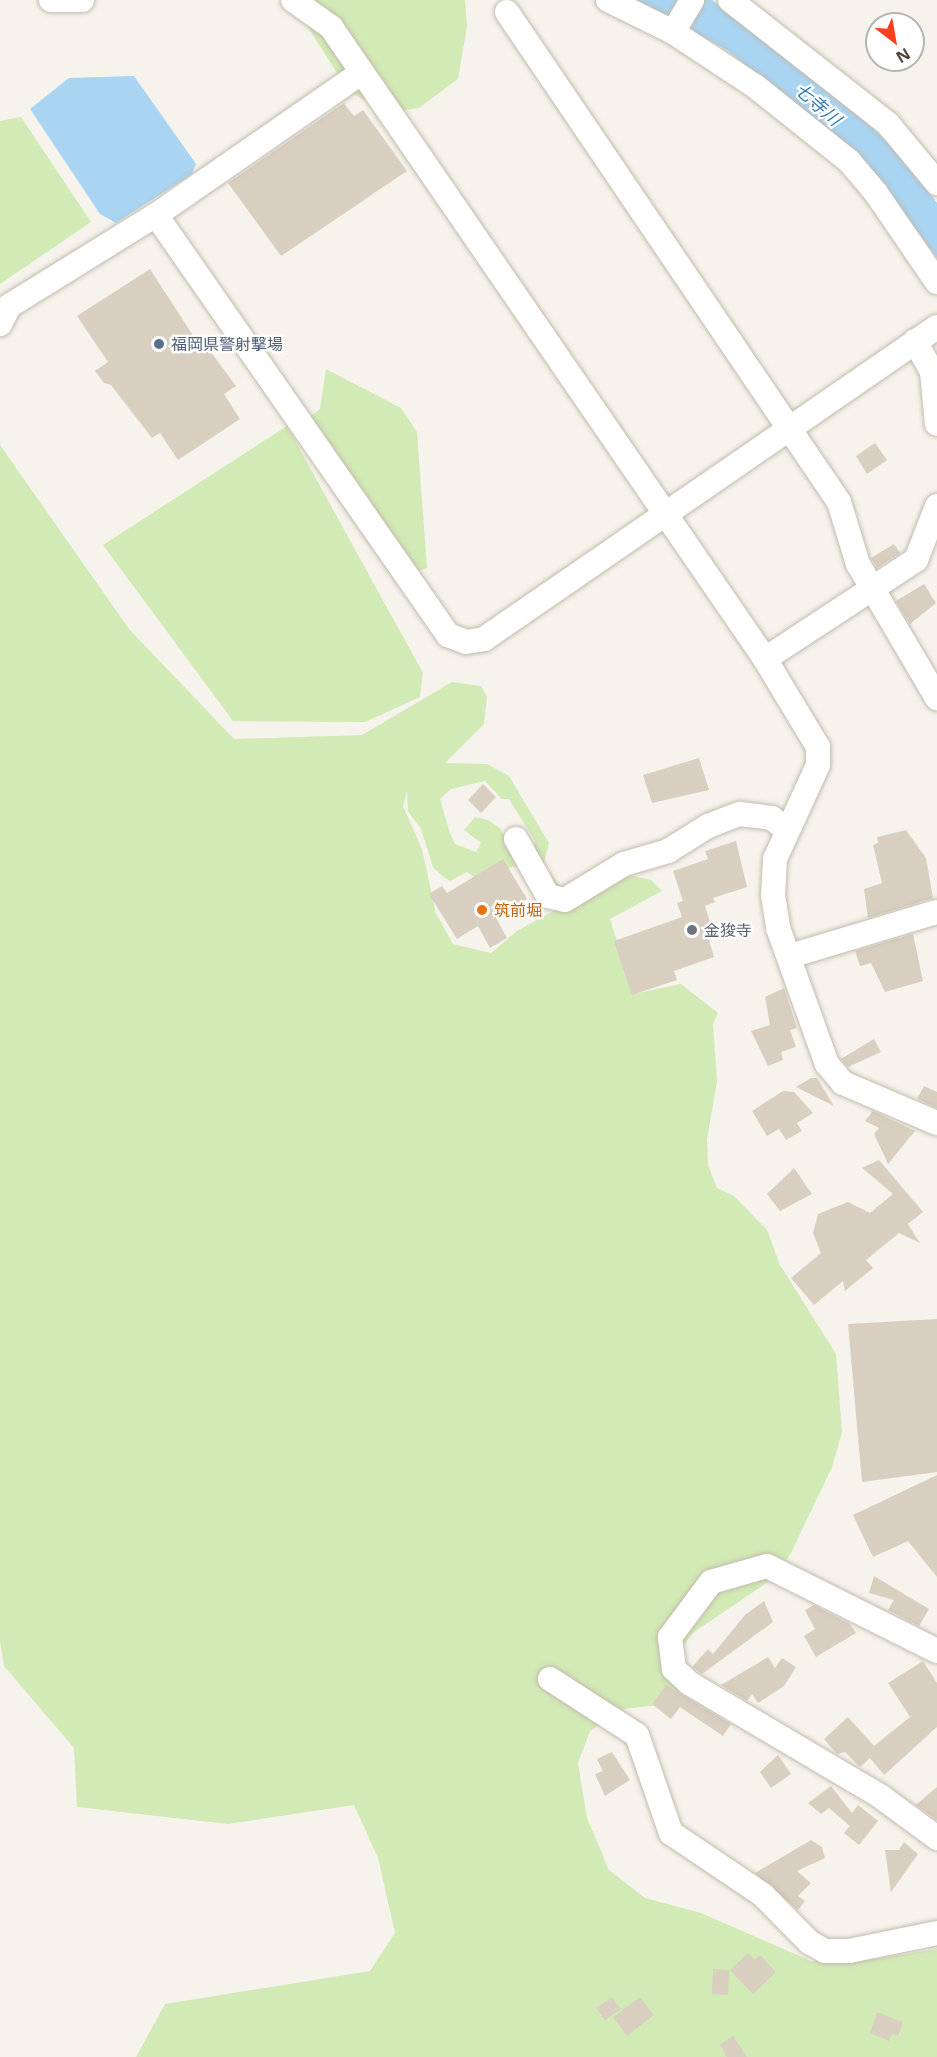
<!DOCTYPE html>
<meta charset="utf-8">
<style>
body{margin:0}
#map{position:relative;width:937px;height:2057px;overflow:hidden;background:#f6f3ec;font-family:"Open Sans","Noto Sans JP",sans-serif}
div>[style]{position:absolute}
.green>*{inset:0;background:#d2eab5}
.water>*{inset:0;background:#a9d4f2}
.building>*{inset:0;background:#d8cfc1}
.roads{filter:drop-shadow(0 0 2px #c2bbae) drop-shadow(0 0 2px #c2bbae)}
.minor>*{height:24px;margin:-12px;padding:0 12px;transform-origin:12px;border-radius:12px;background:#fff}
.dots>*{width:16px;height:16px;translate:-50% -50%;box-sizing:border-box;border:3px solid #fff;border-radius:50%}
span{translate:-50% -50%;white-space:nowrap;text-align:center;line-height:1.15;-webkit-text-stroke:4.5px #fff;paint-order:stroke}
.service-label{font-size:16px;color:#4e5e75}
.left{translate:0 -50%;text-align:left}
.food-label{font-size:16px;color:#c56008}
.worship-label{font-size:16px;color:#5b616d}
.water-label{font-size:18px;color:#2e7ab2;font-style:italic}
.north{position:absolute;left:865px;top:12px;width:60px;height:60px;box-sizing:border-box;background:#fff;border:2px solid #b7b4b0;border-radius:50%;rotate:149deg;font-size:16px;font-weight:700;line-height:24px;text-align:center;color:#4b4439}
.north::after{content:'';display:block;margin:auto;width:21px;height:27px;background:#fc3f1d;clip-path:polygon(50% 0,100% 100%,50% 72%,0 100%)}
</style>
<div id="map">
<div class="green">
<div style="clip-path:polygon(291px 0,465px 0,467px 26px,458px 79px,419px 108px,384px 113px,347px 89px)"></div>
<div style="clip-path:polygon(21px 117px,91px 222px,0 284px,0 121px)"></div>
<div style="clip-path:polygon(326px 369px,401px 408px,417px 432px,427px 568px,418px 571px,310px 417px,320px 409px)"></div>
<div style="clip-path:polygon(287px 426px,423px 673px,420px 697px,365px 722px,233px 721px,103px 545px)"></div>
<div style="clip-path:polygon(0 445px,129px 629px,234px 739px,362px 735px,452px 682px,481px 686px,487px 697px,484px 724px,445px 763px,487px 764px,509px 776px,549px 843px,543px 866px,562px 888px,559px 892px,534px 860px,535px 841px,509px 799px,502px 799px,485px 781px,451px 789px,440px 799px,450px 833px,455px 844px,476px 852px,481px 843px,464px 830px,475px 817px,488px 820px,500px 828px,519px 865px,474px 877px,467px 872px,450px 881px,442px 876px,433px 867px,421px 829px,408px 811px,407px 791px,403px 806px,422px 849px,436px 913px,453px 944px,491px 953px,517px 931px,606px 882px,634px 876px,651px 880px,662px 891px,610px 919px,633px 994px,681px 984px,718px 1013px,713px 1024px,717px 1081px,707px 1139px,708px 1165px,717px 1188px,734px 1196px,767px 1230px,780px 1265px,836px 1354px,842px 1432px,832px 1467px,790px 1555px,768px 1582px,694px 1632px,682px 1647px,687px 1688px,676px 1703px,624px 1709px,590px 1731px,578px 1763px,587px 1818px,609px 1870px,645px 1898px,701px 1913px,811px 1961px,876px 1959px,937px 1949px,937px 2057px,136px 2057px,165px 2004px,370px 1971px,395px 1933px,378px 1858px,354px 1805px,228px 1824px,77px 1807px,74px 1748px,4px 1666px,0 1642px)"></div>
</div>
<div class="water">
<div style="clip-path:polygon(637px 0,712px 0,841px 100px,902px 155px,937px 203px,937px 258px,865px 161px,728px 51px)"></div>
<div style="clip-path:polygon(134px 76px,196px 164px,192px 174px,116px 223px,100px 214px,30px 109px,69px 78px)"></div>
</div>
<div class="building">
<div style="clip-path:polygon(344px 103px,354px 116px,363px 110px,407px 171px,281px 256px,228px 183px)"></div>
<div style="clip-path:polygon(150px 269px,203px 351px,208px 348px,236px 386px,224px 394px,240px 419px,178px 460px,160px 433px,152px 438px,111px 385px,104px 383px,95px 371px,108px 362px,77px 316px)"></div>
<div style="clip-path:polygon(875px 443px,887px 460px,867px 474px,856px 456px)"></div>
<div style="clip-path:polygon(894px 544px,900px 553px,877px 568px,871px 558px)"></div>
<div style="clip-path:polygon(924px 584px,936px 603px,910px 624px,896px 601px)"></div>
<div style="clip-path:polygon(699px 758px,709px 790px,652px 803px,643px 775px)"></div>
<div style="clip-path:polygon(483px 784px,496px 797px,481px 813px,468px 800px)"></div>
<div style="clip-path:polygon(906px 830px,926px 858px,933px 898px,868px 918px,864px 889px,882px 883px,873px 845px,878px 843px,877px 837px)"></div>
<div style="clip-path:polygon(736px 841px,747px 887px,713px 898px,715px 902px,705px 906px,715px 938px,709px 940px,714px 957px,674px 971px,677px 980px,632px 995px,614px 941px,682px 917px,677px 903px,683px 901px,673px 871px,708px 859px,705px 851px)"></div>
<div style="clip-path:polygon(503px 859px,527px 899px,496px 918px,507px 938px,490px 948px,478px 926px,457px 939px,429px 894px,442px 886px,447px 893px)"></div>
<div style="clip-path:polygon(913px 934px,923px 981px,885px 992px,871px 963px,860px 966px,855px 951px)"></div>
<div style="clip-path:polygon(784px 988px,797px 1028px,790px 1030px,796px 1047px,781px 1052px,783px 1060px,768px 1066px,751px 1031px,770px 1025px,765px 997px)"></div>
<div style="clip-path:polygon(874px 1039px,881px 1052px,848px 1067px,841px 1059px)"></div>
<div style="clip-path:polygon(811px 1078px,817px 1078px,834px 1106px,796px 1087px)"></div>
<div style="clip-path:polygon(924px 1086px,937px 1092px,937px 1108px,917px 1099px)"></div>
<div style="clip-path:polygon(783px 1091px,794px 1092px,813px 1113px,797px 1123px,802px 1131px,786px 1140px,779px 1129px,767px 1136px,752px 1111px)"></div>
<div style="clip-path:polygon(873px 1111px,915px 1131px,888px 1164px,874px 1134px,879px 1128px,865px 1121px)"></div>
<div style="clip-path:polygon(879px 1160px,923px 1212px,908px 1224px,920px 1243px,899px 1233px,866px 1260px,873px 1268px,845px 1291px,843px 1281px,814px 1305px,791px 1278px,821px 1253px,813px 1233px,818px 1214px,848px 1202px,870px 1213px,893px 1194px,862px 1168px)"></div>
<div style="clip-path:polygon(794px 1168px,812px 1194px,780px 1211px,767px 1194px)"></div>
<div style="clip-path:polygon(937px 1319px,937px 1472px,862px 1482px,848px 1324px)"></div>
<div style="clip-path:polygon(937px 1475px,937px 1577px,908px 1541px,873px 1557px,853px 1515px)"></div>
<div style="clip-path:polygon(874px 1576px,929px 1609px,919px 1626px,888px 1610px,894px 1600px,869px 1593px)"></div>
<div style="clip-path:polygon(764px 1601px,773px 1622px,702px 1674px,692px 1667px,708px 1649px,713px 1654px,745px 1615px)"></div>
<div style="clip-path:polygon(814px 1605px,850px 1624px,856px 1633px,816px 1657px,804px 1636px,815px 1629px,805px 1610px)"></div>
<div style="clip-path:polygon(768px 1657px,775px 1668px,782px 1658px,796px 1667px,784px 1686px,758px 1703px,752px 1694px,747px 1701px,721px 1685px)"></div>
<div style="clip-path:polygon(923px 1661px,937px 1683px,937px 1727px,884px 1775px,870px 1758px,860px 1767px,845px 1752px,837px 1754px,824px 1739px,848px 1717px,874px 1746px,910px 1717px,888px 1683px)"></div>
<div style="clip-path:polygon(666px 1685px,731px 1724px,723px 1736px,680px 1707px,671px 1719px,652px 1704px)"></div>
<div style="clip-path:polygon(612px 1752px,630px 1780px,605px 1796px,595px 1774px,603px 1771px,597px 1759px)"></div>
<div style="clip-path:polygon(778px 1755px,791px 1774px,771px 1788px,760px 1772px)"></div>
<div style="clip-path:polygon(831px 1786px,852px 1813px,858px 1805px,878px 1821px,859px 1845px,844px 1833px,850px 1826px,829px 1808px,821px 1814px,808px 1803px)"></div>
<div style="clip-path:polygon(937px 1787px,937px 1820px,916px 1805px)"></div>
<div style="clip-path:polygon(811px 1840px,822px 1847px,825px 1858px,797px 1871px,811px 1883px,798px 1896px,805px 1901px,798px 1910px,755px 1873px)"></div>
<div style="clip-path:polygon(904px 1842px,918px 1854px,891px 1892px,885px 1850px,899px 1850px)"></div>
<div style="clip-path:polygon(748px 1953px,755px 1960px,760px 1955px,776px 1972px,753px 1994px,730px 1970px)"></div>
<div style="clip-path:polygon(713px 1969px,729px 1970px,728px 1995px,712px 1994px)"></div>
<div style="clip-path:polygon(612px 1997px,621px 2009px,605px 2020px,596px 2008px)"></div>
<div style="clip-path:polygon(640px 1997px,654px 2015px,627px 2036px,613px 2017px)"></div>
<div style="clip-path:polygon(877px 2012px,903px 2022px,898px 2036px,892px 2034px,889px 2041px,870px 2033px)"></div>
<div style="clip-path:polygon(733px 2036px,747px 2057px,727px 2057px,720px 2045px)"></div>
</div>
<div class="roads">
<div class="minor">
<div style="left:51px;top:0;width:31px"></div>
<div style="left:293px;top:0;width:47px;rotate:35.4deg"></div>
<div style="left:331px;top:27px;width:767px;rotate:55.52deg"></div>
<div style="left:765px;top:659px;width:103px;rotate:58.9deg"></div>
<div style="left:818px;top:747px;width:18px;rotate:90deg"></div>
<div style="left:818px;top:765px;width:103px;rotate:114.6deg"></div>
<div style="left:775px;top:859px;width:36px;rotate:93deg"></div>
<div style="left:773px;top:895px;width:33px;rotate:81deg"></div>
<div style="left:778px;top:928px;width:145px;rotate:70.2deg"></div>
<div style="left:827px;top:1064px;width:25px;rotate:50deg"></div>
<div style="left:843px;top:1083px;width:102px;rotate:23.1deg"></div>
<div style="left:608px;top:0;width:72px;rotate:26.2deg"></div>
<div style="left:673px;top:32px;width:98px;rotate:33.4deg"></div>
<div style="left:755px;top:86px;width:120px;rotate:38.6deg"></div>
<div style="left:849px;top:161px;width:42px;rotate:49.8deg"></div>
<div style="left:876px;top:193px;width:108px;rotate:55.6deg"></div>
<div style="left:730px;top:0;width:201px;rotate:38.1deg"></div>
<div style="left:888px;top:124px;width:77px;rotate:50.3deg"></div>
<div style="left:507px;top:12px;width:592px;rotate:55.88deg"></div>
<div style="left:839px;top:502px;width:65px;rotate:73deg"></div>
<div style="left:858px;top:564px;width:156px;rotate:59.5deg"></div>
<div style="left:673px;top:32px;width:37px;rotate:-59deg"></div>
<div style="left:156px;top:215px;width:512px;rotate:55.19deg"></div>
<div style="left:448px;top:635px;width:19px;rotate:21deg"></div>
<div style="left:466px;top:642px;width:18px;rotate:-9deg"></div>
<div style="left:484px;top:639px;width:550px;rotate:-34.56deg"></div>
<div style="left:0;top:324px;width:20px;rotate:-63deg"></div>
<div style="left:9px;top:306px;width:173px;rotate:-31.8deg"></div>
<div style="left:156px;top:215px;width:248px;rotate:-34.7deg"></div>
<div style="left:915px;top:341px;width:35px;rotate:61deg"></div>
<div style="left:932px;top:372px;width:52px;rotate:84.5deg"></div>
<div style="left:765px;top:659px;width:181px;rotate:-33.3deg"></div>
<div style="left:916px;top:560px;width:58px;rotate:-68.7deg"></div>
<div style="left:516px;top:839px;width:65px;rotate:60.7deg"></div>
<div style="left:548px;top:896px;width:17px;rotate:13deg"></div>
<div style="left:565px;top:900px;width:69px;rotate:-31.4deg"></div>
<div style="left:624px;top:864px;width:46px;rotate:-16.5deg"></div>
<div style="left:668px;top:851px;width:47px;rotate:-32deg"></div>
<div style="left:708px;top:826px;width:34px;rotate:-21deg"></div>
<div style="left:740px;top:814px;width:32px;rotate:7deg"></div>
<div style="left:772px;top:818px;width:18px;rotate:41deg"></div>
<div style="left:790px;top:956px;width:153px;rotate:-16.7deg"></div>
<div style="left:937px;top:1651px;width:190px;rotate:-153.4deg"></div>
<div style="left:767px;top:1566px;width:58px;rotate:164.1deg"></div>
<div style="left:711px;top:1582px;width:69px;rotate:126.7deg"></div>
<div style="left:670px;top:1637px;width:32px;rotate:83deg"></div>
<div style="left:674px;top:1669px;width:21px;rotate:43deg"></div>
<div style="left:689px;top:1683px;width:222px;rotate:30.6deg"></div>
<div style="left:880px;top:1796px;width:71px;rotate:36.4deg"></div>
<div style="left:550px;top:1679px;width:103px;rotate:32.8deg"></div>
<div style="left:637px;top:1735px;width:104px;rotate:70.9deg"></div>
<div style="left:671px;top:1833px;width:111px;rotate:34deg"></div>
<div style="left:763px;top:1895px;width:66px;rotate:45.6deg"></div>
<div style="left:809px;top:1942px;width:18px;rotate:29deg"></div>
<div style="left:825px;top:1951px;width:24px"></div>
<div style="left:849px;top:1951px;width:90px;rotate:-11.6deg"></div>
</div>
</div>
<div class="dots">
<div style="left:159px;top:344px;background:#5c6f8a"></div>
<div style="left:482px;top:910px;background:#e8710a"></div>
<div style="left:692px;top:930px;background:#6b7280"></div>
</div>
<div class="service-label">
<span class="left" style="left:171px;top:344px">福岡県警射撃場</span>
</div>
<div class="food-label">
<span class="left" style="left:494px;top:910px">筑前堀</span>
</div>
<div class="worship-label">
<span class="left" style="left:704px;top:930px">金狻寺</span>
</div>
<div class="water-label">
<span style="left:818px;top:104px;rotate:41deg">七寺川</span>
</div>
<div class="north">N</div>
</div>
